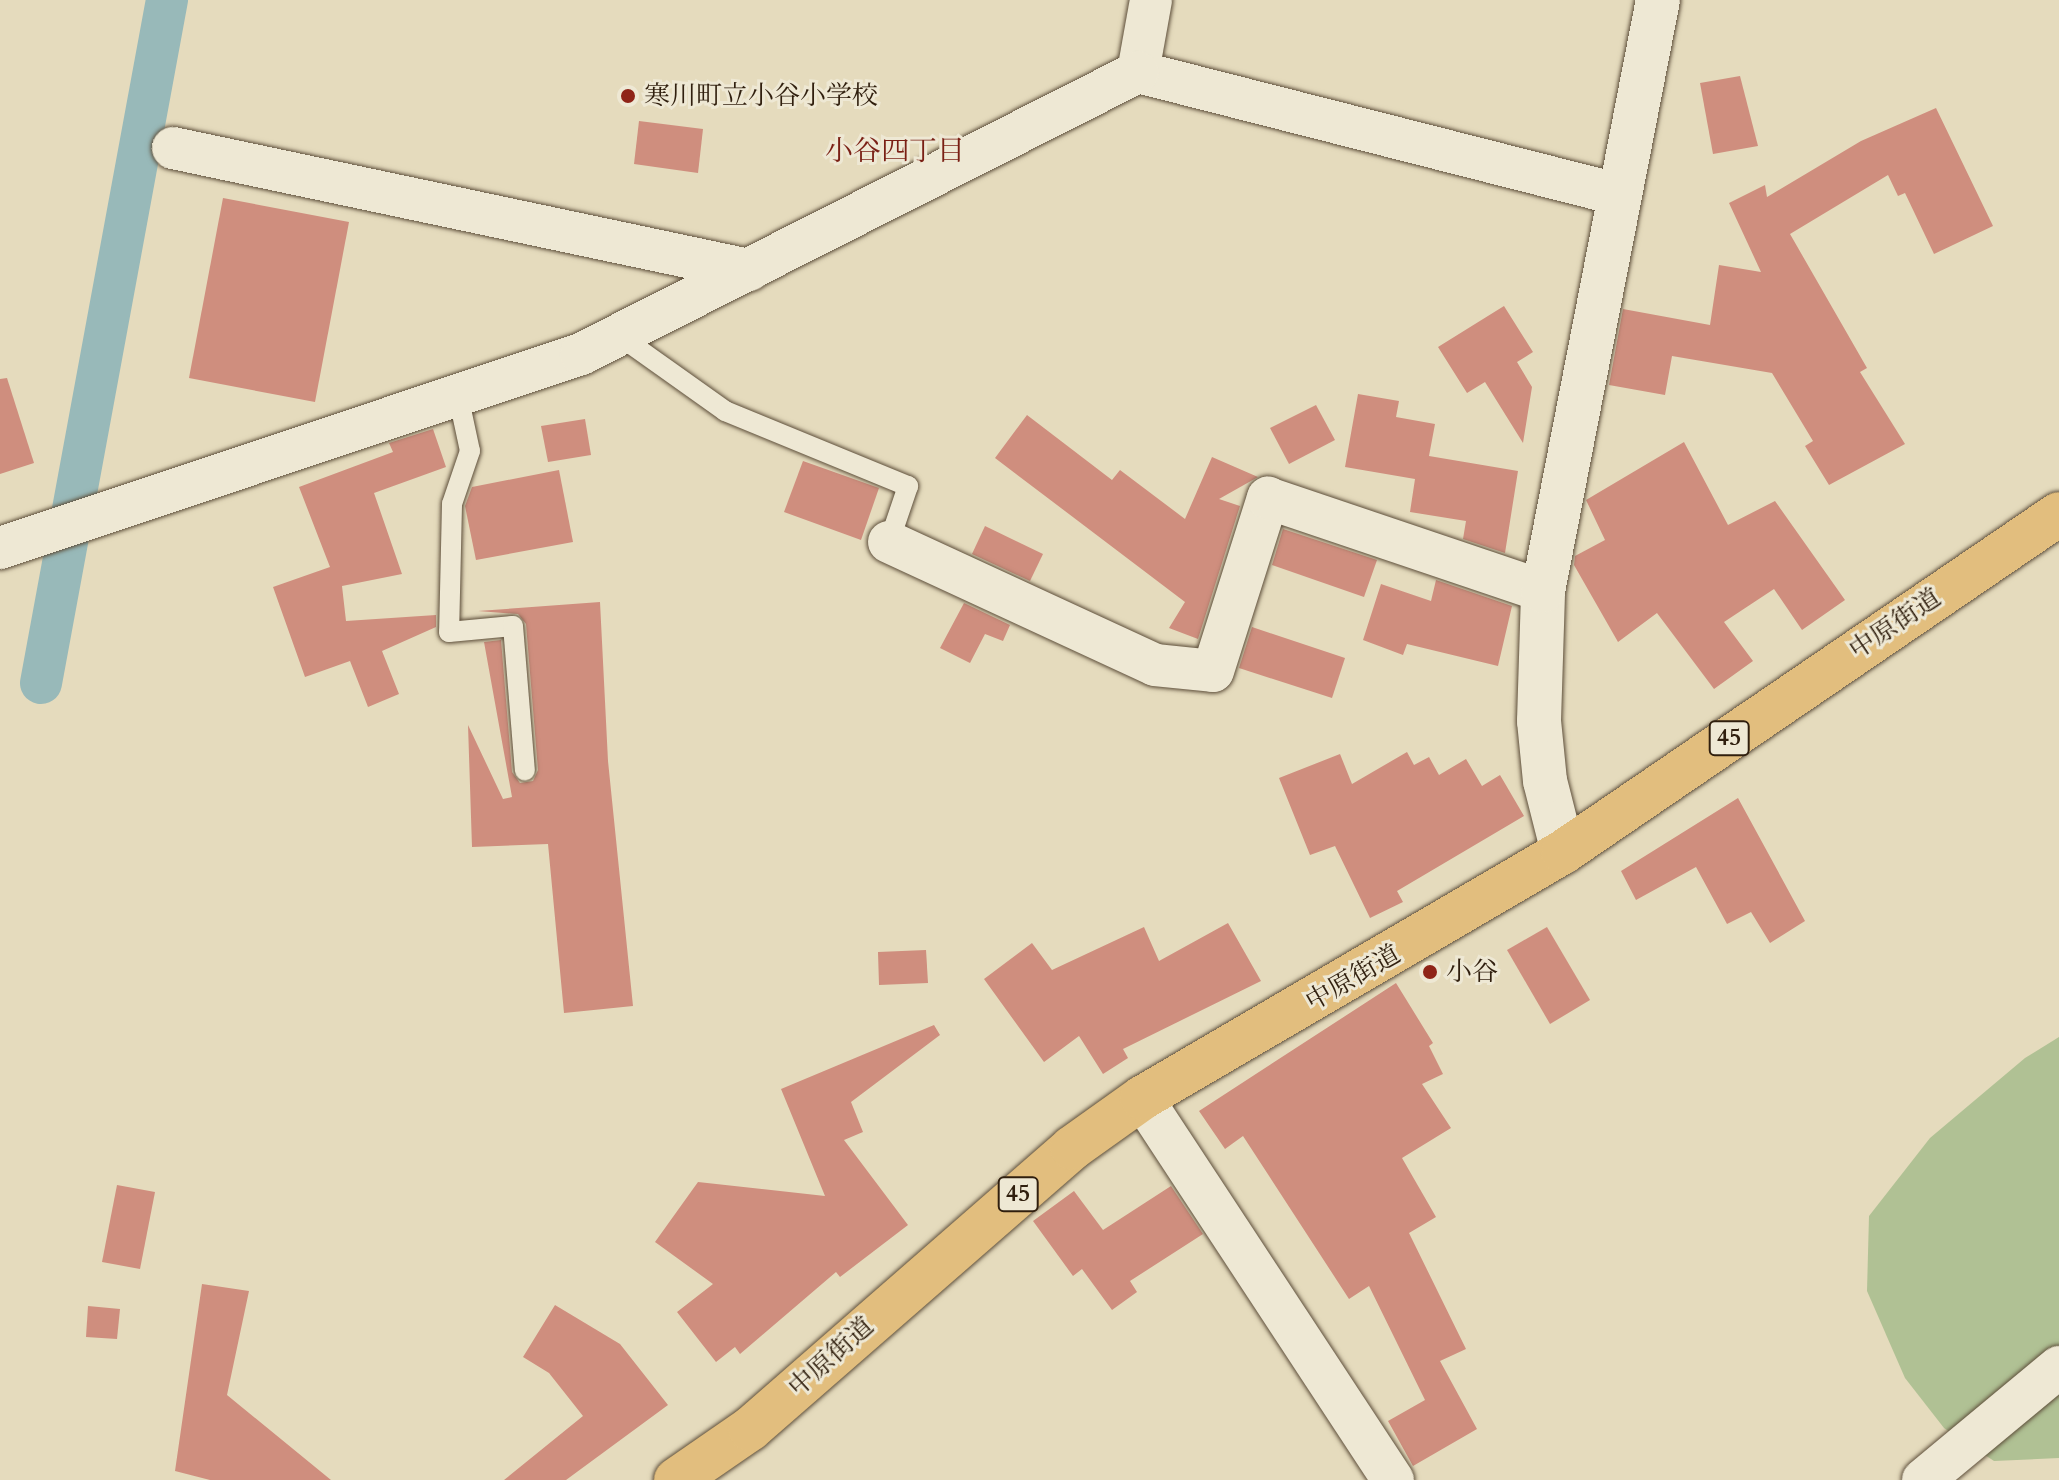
<!DOCTYPE html>
<meta charset="utf-8">
<style>
body{margin:0}
#map{position:relative;width:2059px;height:1480px;overflow:hidden;background:#e5dbbd;font-family:Cardo,"Noto Serif JP",serif}
div>[style]{position:absolute}
.green>*{inset:0;background:#b0c194}
.canal>*{height:42px;margin:-21px;padding:0 21px;transform-origin:21px;border-radius:21px;background:#98b9b9}
.building>*{inset:0;background:#cf8e7e}
.roads{filter:drop-shadow(0 0 2px #5d4e3a) drop-shadow(0 0 2px #5d4e3a)}
.lane>*{height:20px;margin:-10px;padding:0 10px;transform-origin:10px;border-radius:10px;background:#eee8d4}
.street>*{height:42px;margin:-21px;padding:0 21px;transform-origin:21px;border-radius:21px;background:#eee8d4}
.secondary>*{height:44px;margin:-22px;padding:0 22px;transform-origin:22px;border-radius:22px;background:#eee8d4}
.primary>*{height:44px;margin:-22px;padding:0 22px;transform-origin:22px;border-radius:22px;background:#e2be7e}
.dots>*{width:22px;height:22px;translate:-50% -50%;box-sizing:border-box;border:4px solid #eee8d4;border-radius:50%}
span{translate:-50% -50%;white-space:nowrap;text-align:center;line-height:1.15;-webkit-text-stroke:6px #eee8d4;paint-order:stroke}
.shield-label span{padding:2px 6px;background:#eee8d4;border:2px solid;border-radius:6px;-webkit-text-stroke-width:0}
.shield-label{font-size:24px;color:#301f0e;font-weight:700}
.poi-label{font-size:26px;color:#301f0e}
.left{translate:0 -50%;text-align:left}
.street-label{font-size:26px;color:#301f0e}
.neighbourhood-label{font-size:28px;color:#7a1f14}
</style>
<div id="map">
<div class="green">
<div style="clip-path:polygon(2059px 1037px,2059px 1458px,1994px 1461px,1944px 1428px,1905px 1378px,1867px 1291px,1869px 1216px,1930px 1138px,2025px 1058px)"></div>
</div>
<div class="canal">
<div style="left:41px;top:683px;width:695px;rotate:-79.55deg"></div>
</div>
<div class="building">
<div style="clip-path:polygon(1740px 76px,1758px 146px,1713px 154px,1700px 83px)"></div>
<div style="clip-path:polygon(1936px 108px,1993px 226px,1934px 254px,1905px 193px,1898px 196px,1888px 175px,1790px 234px,1867px 368px,1860px 372px,1905px 444px,1829px 485px,1805px 446px,1813px 441px,1772px 373px,1672px 356px,1665px 395px,1609px 385px,1623px 309px,1710px 325px,1719px 265px,1761px 272px,1729px 203px,1765px 185px,1767px 197px,1861px 141px)"></div>
<div style="clip-path:polygon(639px 121px,703px 129px,698px 173px,634px 164px)"></div>
<div style="clip-path:polygon(223px 198px,349px 222px,315px 402px,189px 378px)"></div>
<div style="clip-path:polygon(1504px 306px,1533px 352px,1517px 362px,1532px 387px,1523px 443px,1485px 382px,1467px 393px,1438px 347px)"></div>
<div style="clip-path:polygon(7px 378px,34px 463px,0 474px,0 379px)"></div>
<div style="clip-path:polygon(1358px 394px,1399px 401px,1396px 417px,1435px 424px,1429px 456px,1518px 471px,1505px 553px,1463px 539px,1466px 521px,1410px 512px,1415px 479px,1345px 467px)"></div>
<div style="clip-path:polygon(1316px 405px,1335px 440px,1289px 464px,1270px 428px)"></div>
<div style="clip-path:polygon(1027px 415px,1112px 480px,1120px 470px,1185px 519px,1212px 457px,1258px 477px,1219px 499px,1240px 506px,1198px 639px,1169px 628px,1185px 602px,995px 458px)"></div>
<div style="clip-path:polygon(585px 419px,591px 455px,548px 462px,541px 426px)"></div>
<div style="clip-path:polygon(433px 429px,446px 467px,374px 493px,402px 574px,342px 586px,346px 621px,436px 615px,436px 627px,382px 651px,399px 694px,368px 707px,350px 661px,305px 677px,273px 587px,330px 567px,299px 487px,393px 452px,389px 443px)"></div>
<div style="clip-path:polygon(1684px 442px,1728px 525px,1775px 501px,1845px 600px,1802px 630px,1774px 589px,1724px 622px,1753px 661px,1714px 689px,1657px 613px,1618px 642px,1574px 565px,1575px 556px,1605px 540px,1586px 500px)"></div>
<div style="clip-path:polygon(803px 461px,879px 488px,861px 540px,784px 512px)"></div>
<div style="clip-path:polygon(559px 470px,573px 542px,476px 560px,465px 506px,472px 487px)"></div>
<div style="clip-path:polygon(985px 526px,1043px 554px,1030px 581px,972px 554px)"></div>
<div style="clip-path:polygon(1283px 529px,1377px 560px,1364px 597px,1272px 565px)"></div>
<div style="clip-path:polygon(1436px 580px,1512px 606px,1498px 666px,1407px 644px,1403px 655px,1363px 640px,1381px 584px,1431px 601px)"></div>
<div style="clip-path:polygon(600px 602px,608px 761px,633px 1006px,564px 1013px,548px 844px,472px 847px,468px 725px,503px 799px,512px 797px,484px 642px,501px 640px,512px 772px,520px 783px,533px 781px,538px 770px,526px 624px,518px 614px,478px 611px)"></div>
<div style="clip-path:polygon(964px 603px,1010px 625px,1003px 641px,985px 634px,970px 663px,940px 648px)"></div>
<div style="clip-path:polygon(1252px 627px,1345px 658px,1332px 698px,1239px 668px)"></div>
<div style="clip-path:polygon(1407px 752px,1414px 765px,1429px 757px,1439px 775px,1466px 759px,1482px 786px,1500px 775px,1524px 816px,1397px 891px,1403px 902px,1370px 918px,1335px 846px,1310px 855px,1279px 778px,1340px 754px,1352px 784px)"></div>
<div style="clip-path:polygon(1738px 798px,1805px 921px,1770px 943px,1751px 912px,1727px 924px,1696px 867px,1636px 900px,1621px 871px)"></div>
<div style="clip-path:polygon(1228px 923px,1261px 981px,1123px 1049px,1128px 1058px,1103px 1074px,1079px 1036px,1044px 1062px,984px 979px,1032px 943px,1052px 970px,1144px 927px,1159px 961px)"></div>
<div style="clip-path:polygon(1547px 927px,1590px 1000px,1550px 1024px,1507px 950px)"></div>
<div style="clip-path:polygon(926px 950px,928px 983px,879px 985px,878px 952px)"></div>
<div style="clip-path:polygon(1396px 983px,1433px 1043px,1429px 1046px,1443px 1074px,1422px 1084px,1451px 1128px,1402px 1158px,1436px 1217px,1409px 1233px,1466px 1349px,1440px 1361px,1477px 1429px,1413px 1466px,1388px 1421px,1425px 1400px,1369px 1286px,1349px 1299px,1243px 1136px,1225px 1149px,1199px 1111px)"></div>
<div style="clip-path:polygon(934px 1025px,940px 1035px,851px 1102px,863px 1132px,844px 1140px,908px 1225px,840px 1277px,836px 1272px,740px 1354px,735px 1347px,716px 1362px,677px 1312px,713px 1284px,655px 1242px,698px 1182px,825px 1196px,781px 1089px)"></div>
<div style="clip-path:polygon(117px 1185px,155px 1192px,140px 1269px,102px 1262px)"></div>
<div style="clip-path:polygon(1171px 1186px,1203px 1234px,1130px 1281px,1137px 1292px,1112px 1310px,1082px 1269px,1073px 1276px,1033px 1221px,1074px 1191px,1103px 1230px)"></div>
<div style="clip-path:polygon(202px 1284px,249px 1291px,227px 1395px,331px 1480px,210px 1480px,175px 1471px)"></div>
<div style="clip-path:polygon(555px 1305px,620px 1344px,668px 1405px,566px 1480px,504px 1480px,583px 1416px,549px 1373px,523px 1357px)"></div>
<div style="clip-path:polygon(88px 1306px,120px 1309px,117px 1339px,86px 1337px)"></div>
</div>
<div class="roads">
<div class="lane">
<div style="left:621px;top:337px;width:128px;rotate:35.4deg"></div>
<div style="left:725px;top:411px;width:198px;rotate:22.3deg"></div>
<div style="left:908px;top:486px;width:59px;rotate:108.7deg"></div>
<div style="left:458px;top:395px;width:57px;rotate:77.9deg"></div>
<div style="left:470px;top:451px;width:56px;rotate:108.8deg"></div>
<div style="left:452px;top:504px;width:128px;rotate:91.3deg"></div>
<div style="left:449px;top:632px;width:64px;rotate:-5.4deg"></div>
<div style="left:513px;top:626px;width:145px;rotate:85.3deg"></div>
</div>
<div class="street">
<div style="left:1151px;top:0;width:73px;rotate:100.2deg"></div>
<div style="left:1138px;top:72px;width:494px;rotate:14.3deg"></div>
<div style="left:173px;top:148px;width:589px;rotate:11.96deg"></div>
<div style="left:889px;top:542px;width:293px;rotate:24.8deg"></div>
<div style="left:1155px;top:665px;width:58px;rotate:5.9deg"></div>
<div style="left:1213px;top:671px;width:182px;rotate:-72.4deg"></div>
<div style="left:1268px;top:498px;width:290px;rotate:18.7deg"></div>
<div style="left:0;top:548px;width:613px;rotate:-18.46deg"></div>
<div style="left:581px;top:354px;width:624px;rotate:-26.85deg"></div>
<div style="left:1142px;top:1098px;width:457px;rotate:56.7deg"></div>
<div style="left:1923px;top:1480px;width:177px;rotate:-39.7deg"></div>
</div>
<div class="secondary">
<div style="left:1563px;top:852px;width:73px;rotate:-104.2deg"></div>
<div style="left:1545px;top:781px;width:60px;rotate:-95.7deg"></div>
<div style="left:1539px;top:721px;width:130px;rotate:-88.2deg"></div>
<div style="left:1543px;top:591px;width:602px;rotate:-78.99deg"></div>
</div>
<div class="primary">
<div style="left:676px;top:1480px;width:90px;rotate:-34.6deg"></div>
<div style="left:750px;top:1429px;width:427px;rotate:-41.1deg"></div>
<div style="left:1072px;top:1148px;width:86px;rotate:-35.5deg"></div>
<div style="left:1142px;top:1098px;width:488px;rotate:-30.3deg"></div>
<div style="left:1563px;top:852px;width:600px;rotate:-34.27deg"></div>
</div>
</div>
<div class="dots">
<div style="left:628px;top:96px;background:#8f2418"></div>
<div style="left:1430px;top:972px;background:#8f2418"></div>
</div>
<div class="shield-label">
<span style="left:1729px;top:738px">45</span>
<span style="left:1018px;top:1194px">45</span>
</div>
<div class="poi-label">
<span class="left" style="left:644px;top:96px">寒川町立小谷小学校</span>
<span class="left" style="left:1446px;top:972px">小谷</span>
</div>
<div class="street-label">
<span style="left:1895px;top:624px;rotate:-34deg">中原街道</span>
<span style="left:1353px;top:978px;rotate:-30deg">中原街道</span>
<span style="left:831px;top:1357px;rotate:-42deg">中原街道</span>
</div>
<div class="neighbourhood-label">
<span style="left:895px;top:151px">小谷四丁目</span>
</div>
</div>
